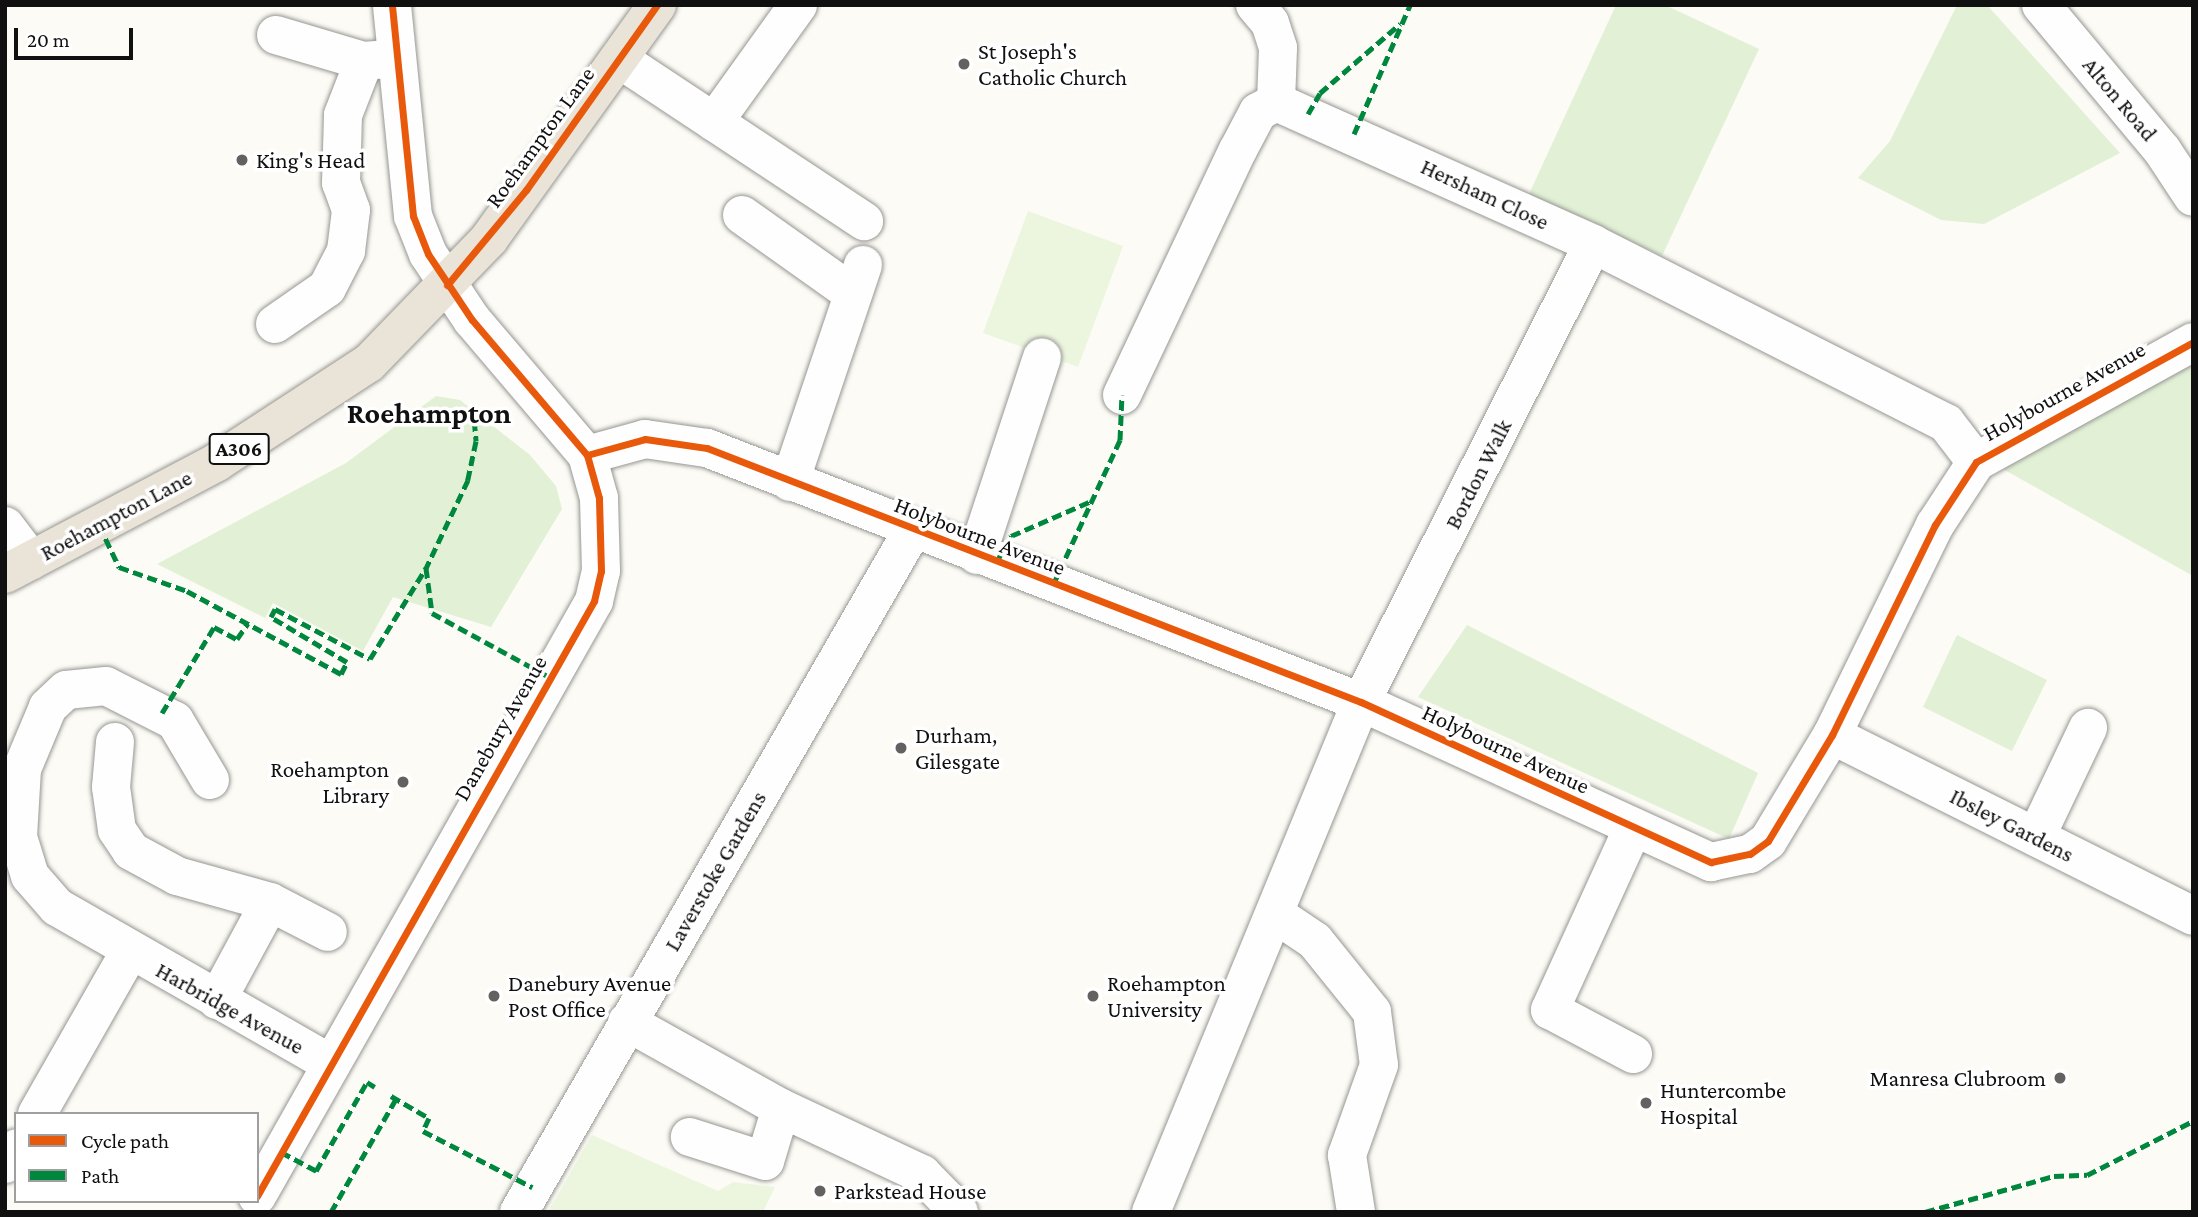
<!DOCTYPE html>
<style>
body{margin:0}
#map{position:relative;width:2198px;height:1217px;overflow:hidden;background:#fcfbf5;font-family:"Crimson Pro",serif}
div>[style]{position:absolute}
.green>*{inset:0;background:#e2f1d6}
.pitch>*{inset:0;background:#ecf6df}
.roads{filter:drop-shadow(0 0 2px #969693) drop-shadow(0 0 2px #969693)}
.minor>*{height:38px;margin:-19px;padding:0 19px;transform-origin:19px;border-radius:19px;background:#fffefe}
.highway>*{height:38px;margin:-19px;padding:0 19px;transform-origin:19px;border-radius:19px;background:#eae3d7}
.quiet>*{height:5px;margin-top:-2.5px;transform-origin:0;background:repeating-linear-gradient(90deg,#00873e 0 10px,transparent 0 15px)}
.cycleway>*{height:7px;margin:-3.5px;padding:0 3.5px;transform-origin:3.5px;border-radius:3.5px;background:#e8590c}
.dots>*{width:19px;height:19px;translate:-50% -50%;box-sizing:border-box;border:4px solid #fff;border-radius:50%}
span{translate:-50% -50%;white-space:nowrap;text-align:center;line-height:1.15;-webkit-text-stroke:7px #fff;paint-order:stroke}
.shield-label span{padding:2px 5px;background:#fff;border:2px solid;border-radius:5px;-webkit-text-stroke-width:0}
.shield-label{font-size:21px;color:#101010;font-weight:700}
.poi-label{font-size:23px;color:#101010}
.left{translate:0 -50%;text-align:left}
.right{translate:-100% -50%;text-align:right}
.street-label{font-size:23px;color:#101010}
.district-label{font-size:30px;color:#101010;font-weight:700}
.frame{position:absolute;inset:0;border:7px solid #101010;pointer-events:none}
.legend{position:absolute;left:14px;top:1112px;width:245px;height:91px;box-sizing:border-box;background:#fff;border:2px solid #9f9f9f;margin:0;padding:9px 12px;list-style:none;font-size:21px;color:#101010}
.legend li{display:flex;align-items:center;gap:14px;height:35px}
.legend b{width:35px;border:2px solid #9f9f9f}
.scale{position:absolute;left:14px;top:28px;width:119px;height:32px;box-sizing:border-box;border:4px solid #101010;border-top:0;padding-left:9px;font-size:21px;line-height:24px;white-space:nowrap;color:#101010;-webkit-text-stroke:5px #fff;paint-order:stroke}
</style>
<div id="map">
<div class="green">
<div style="clip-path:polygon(1616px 5px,1665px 5px,1759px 49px,1662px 256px,1529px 194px)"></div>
<div style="clip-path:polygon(1957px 5px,1987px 5px,2120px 153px,1984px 224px,1941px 220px,1858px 178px,1890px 141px)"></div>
<div style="clip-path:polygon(2193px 361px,2193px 576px,2003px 469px)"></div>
<div style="clip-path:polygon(436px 396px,460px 400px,530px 455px,556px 486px,562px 509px,491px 627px,393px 597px,363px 651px,273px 603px,265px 618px,157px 564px,346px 463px)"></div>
<div style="clip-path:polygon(1467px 625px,1758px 773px,1729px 839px,1418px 697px)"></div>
<div style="clip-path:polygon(1957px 635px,2047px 680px,2012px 751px,1923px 707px)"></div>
</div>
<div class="pitch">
<div style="clip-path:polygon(1028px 211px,1123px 246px,1078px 367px,983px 333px)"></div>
<div style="clip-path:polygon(592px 1135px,718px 1191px,733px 1182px,775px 1187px,763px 1212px,548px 1212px)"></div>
</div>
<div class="roads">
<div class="minor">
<div style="left:1255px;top:5px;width:23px;rotate:50deg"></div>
<div style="left:1270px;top:23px;width:26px;rotate:72deg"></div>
<div style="left:1278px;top:48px;width:54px;rotate:92.1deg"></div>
<div style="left:2041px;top:5px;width:189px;rotate:50.2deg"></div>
<div style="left:2162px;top:150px;width:56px;rotate:56.6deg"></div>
<div style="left:276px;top:35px;width:92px;rotate:16.5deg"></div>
<div style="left:364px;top:61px;width:25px;rotate:-5deg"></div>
<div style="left:619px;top:59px;width:294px;rotate:33.5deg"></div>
<div style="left:714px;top:122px;width:144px;rotate:-54.3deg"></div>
<div style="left:742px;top:215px;width:136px;rotate:35.4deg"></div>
<div style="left:275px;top:324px;width:63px;rotate:-34.7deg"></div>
<div style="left:327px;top:288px;width:42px;rotate:-62.8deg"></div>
<div style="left:346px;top:251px;width:41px;rotate:-83deg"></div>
<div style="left:351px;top:210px;width:29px;rotate:-110deg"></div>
<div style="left:341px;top:183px;width:68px;rotate:-88.3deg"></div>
<div style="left:343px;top:115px;width:58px;rotate:-68.7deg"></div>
<div style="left:1122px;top:395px;width:271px;rotate:-64.7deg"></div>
<div style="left:1238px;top:150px;width:43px;rotate:-62.2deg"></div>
<div style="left:1258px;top:112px;width:21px;rotate:-29deg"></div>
<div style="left:1276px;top:102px;width:347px;rotate:24.1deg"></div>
<div style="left:1593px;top:244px;width:396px;rotate:26.9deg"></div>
<div style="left:1946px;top:423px;width:49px;rotate:52.4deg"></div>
<div style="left:587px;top:455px;width:60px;rotate:-15.4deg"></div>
<div style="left:645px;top:439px;width:63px;rotate:8.3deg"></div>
<div style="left:707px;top:448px;width:702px;rotate:21.23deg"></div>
<div style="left:1361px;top:702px;width:385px;rotate:24.6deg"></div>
<div style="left:1711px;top:862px;width:40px;rotate:-12deg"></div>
<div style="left:1750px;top:854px;width:22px;rotate:-36deg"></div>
<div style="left:1768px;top:841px;width:124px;rotate:-58.9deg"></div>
<div style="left:1832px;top:735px;width:234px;rotate:-63.9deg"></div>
<div style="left:1935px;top:525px;width:75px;rotate:-56.9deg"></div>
<div style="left:1976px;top:462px;width:248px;rotate:-28.9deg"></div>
<div style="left:790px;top:482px;width:229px;rotate:-71.4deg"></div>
<div style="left:5px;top:526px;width:43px;rotate:52.6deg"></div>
<div style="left:977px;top:555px;width:208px;rotate:-71.8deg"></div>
<div style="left:1832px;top:735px;width:404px;rotate:26.6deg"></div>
<div style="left:115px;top:742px;width:45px;rotate:95.1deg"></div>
<div style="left:111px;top:787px;width:43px;rotate:82.1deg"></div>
<div style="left:117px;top:830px;width:25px;rotate:56deg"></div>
<div style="left:131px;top:851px;width:52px;rotate:28.5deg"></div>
<div style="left:177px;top:876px;width:97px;rotate:15.6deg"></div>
<div style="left:270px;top:902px;width:65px;rotate:27.3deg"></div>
<div style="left:210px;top:780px;width:69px;rotate:-120.7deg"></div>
<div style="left:175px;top:721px;width:77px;rotate:-153.1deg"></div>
<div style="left:106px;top:686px;width:40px;rotate:174.3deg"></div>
<div style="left:66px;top:690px;width:25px;rotate:137deg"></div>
<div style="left:48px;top:707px;width:67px;rotate:112.8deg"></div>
<div style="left:22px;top:769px;width:68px;rotate:93.4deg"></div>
<div style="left:18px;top:837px;width:41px;rotate:72.9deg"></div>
<div style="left:30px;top:876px;width:41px;rotate:48.9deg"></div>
<div style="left:57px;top:907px;width:316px;rotate:29.8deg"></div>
<div style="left:1632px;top:830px;width:198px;rotate:114.5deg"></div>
<div style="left:1550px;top:1010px;width:94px;rotate:27.9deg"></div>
<div style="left:2036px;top:837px;width:121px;rotate:-64.5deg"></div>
<div style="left:1275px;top:914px;width:48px;rotate:34deg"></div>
<div style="left:1315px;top:941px;width:91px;rotate:51.2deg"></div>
<div style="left:1372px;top:1012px;width:53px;rotate:82.5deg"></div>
<div style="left:1379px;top:1065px;width:96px;rotate:109.6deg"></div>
<div style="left:1347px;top:1155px;width:58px;rotate:81deg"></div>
<div style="left:217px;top:1000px;width:111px;rotate:-61.6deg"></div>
<div style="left:627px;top:1022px;width:176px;rotate:29.2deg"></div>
<div style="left:781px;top:1108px;width:55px;rotate:106.8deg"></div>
<div style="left:765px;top:1161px;width:79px;rotate:-162.3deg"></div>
<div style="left:781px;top:1108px;width:156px;rotate:25.1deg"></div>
<div style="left:922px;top:1174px;width:53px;rotate:45.8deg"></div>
<div style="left:37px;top:1114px;width:188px;rotate:-60.3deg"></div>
<div style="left:5px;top:1164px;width:19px;rotate:-55deg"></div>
<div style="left:257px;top:1196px;width:684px;rotate:-60.47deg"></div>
<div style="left:594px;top:601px;width:31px;rotate:-77deg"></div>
<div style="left:601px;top:571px;width:73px;rotate:-91.6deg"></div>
<div style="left:599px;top:498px;width:45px;rotate:-105.6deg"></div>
<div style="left:587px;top:455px;width:177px;rotate:-130.4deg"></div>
<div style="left:472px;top:320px;width:79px;rotate:-123.7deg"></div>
<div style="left:428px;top:254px;width:41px;rotate:-111.5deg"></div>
<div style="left:413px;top:216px;width:212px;rotate:-95.7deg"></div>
<div style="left:519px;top:1212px;width:786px;rotate:-60.01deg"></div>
<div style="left:1151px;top:1212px;width:552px;rotate:-67.62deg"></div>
<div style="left:1361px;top:702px;width:513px;rotate:-63.14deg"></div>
</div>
<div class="highway">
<div style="left:5px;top:574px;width:240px;rotate:-27.8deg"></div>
<div style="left:217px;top:462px;width:181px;rotate:-33.1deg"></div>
<div style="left:369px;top:363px;width:173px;rotate:-45.9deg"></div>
<div style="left:489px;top:239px;width:288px;rotate:-54.3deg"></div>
</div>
</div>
<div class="quiet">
<div style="left:1308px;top:114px;width:24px;rotate:-60deg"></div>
<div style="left:1320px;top:93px;width:106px;rotate:-40.8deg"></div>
<div style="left:1354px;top:134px;width:141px;rotate:-66.5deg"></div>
<div style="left:473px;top:406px;width:35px;rotate:85deg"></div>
<div style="left:476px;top:441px;width:40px;rotate:102deg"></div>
<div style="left:468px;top:480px;width:98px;rotate:115.5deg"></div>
<div style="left:426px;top:568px;width:45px;rotate:82.4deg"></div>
<div style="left:432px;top:613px;width:136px;rotate:28.6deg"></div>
<div style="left:99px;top:525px;width:47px;rotate:64.5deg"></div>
<div style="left:119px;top:567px;width:72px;rotate:19.4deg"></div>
<div style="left:187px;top:591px;width:175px;rotate:28.3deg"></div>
<div style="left:341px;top:674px;width:13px;rotate:-63deg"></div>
<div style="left:347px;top:662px;width:88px;rotate:-149.4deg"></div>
<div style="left:271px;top:617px;width:9px;rotate:-63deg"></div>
<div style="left:275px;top:609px;width:107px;rotate:27.8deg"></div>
<div style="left:370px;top:659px;width:107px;rotate:-58.4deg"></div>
<div style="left:996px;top:563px;width:31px;rotate:-61deg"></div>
<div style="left:1011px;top:536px;width:87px;rotate:-23.6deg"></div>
<div style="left:1053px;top:585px;width:160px;rotate:-65.2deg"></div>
<div style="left:1120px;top:440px;width:45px;rotate:-87.5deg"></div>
<div style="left:162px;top:713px;width:100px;rotate:-58.8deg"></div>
<div style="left:214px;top:627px;width:26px;rotate:28deg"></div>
<div style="left:237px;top:639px;width:19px;rotate:-55deg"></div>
<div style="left:391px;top:1096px;width:44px;rotate:30.1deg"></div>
<div style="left:429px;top:1118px;width:14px;rotate:115deg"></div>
<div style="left:423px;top:1131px;width:123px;rotate:27.2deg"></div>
<div style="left:281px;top:1152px;width:40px;rotate:28deg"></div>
<div style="left:316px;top:1171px;width:103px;rotate:-60.2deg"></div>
<div style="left:367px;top:1082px;width:9px;rotate:32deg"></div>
<div style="left:331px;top:1212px;width:130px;rotate:-60.1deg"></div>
<div style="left:1925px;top:1212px;width:134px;rotate:-15.6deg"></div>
<div style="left:2054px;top:1176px;width:33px;rotate:-2deg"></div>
<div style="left:2087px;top:1175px;width:119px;rotate:-27deg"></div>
</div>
<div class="cycleway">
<div style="left:447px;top:285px;width:124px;rotate:-50.3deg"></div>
<div style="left:526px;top:190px;width:227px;rotate:-54.7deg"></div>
<div style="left:587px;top:455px;width:60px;rotate:-15.4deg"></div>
<div style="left:645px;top:439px;width:63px;rotate:8.3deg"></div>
<div style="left:707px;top:448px;width:702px;rotate:21.23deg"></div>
<div style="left:1361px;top:702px;width:385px;rotate:24.6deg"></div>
<div style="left:1711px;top:862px;width:40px;rotate:-12deg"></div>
<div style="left:1750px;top:854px;width:22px;rotate:-36deg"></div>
<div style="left:1768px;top:841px;width:124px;rotate:-58.9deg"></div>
<div style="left:1832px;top:735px;width:234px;rotate:-63.9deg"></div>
<div style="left:1935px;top:525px;width:75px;rotate:-56.9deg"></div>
<div style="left:1976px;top:462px;width:248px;rotate:-28.9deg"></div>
<div style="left:257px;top:1196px;width:684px;rotate:-60.47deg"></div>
<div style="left:594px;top:601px;width:31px;rotate:-77deg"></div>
<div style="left:601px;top:571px;width:73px;rotate:-91.6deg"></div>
<div style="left:599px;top:498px;width:45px;rotate:-105.6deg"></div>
<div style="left:587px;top:455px;width:177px;rotate:-130.4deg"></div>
<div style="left:472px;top:320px;width:79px;rotate:-123.7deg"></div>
<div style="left:428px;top:254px;width:41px;rotate:-111.5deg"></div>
<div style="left:413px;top:216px;width:212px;rotate:-95.7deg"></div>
</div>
<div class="dots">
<div style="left:964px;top:64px;background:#636260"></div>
<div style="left:242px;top:160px;background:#636260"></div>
<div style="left:901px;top:748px;background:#636260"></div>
<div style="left:403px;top:782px;background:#636260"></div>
<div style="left:494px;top:996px;background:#636260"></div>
<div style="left:1093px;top:996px;background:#636260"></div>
<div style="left:2060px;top:1078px;background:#636260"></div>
<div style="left:1646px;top:1103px;background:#636260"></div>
<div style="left:820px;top:1191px;background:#636260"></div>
</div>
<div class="shield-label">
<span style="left:239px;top:449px">A306</span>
</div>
<div class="poi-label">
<span class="left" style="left:978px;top:64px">St Joseph's<br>Catholic Church</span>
<span class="left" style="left:256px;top:160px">King's Head</span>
<span class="left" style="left:915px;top:748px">Durham,<br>Gilesgate</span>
<span class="right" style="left:389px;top:782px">Roehampton<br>Library</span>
<span class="left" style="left:508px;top:996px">Danebury Avenue<br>Post Office</span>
<span class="left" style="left:1107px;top:996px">Roehampton<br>University</span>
<span class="right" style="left:2046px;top:1078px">Manresa Clubroom</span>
<span class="left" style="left:1660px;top:1103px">Huntercombe<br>Hospital</span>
<span class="left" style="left:834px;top:1191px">Parkstead House</span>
</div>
<div class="street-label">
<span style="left:2120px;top:99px;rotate:50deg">Alton Road</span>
<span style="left:540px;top:137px;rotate:-54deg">Roehampton Lane</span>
<span style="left:1485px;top:194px;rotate:25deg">Hersham Close</span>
<span style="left:2064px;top:391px;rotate:-29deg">Holybourne Avenue</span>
<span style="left:1478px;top:474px;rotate:-63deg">Bordon Walk</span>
<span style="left:116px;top:515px;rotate:-28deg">Roehampton Lane</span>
<span style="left:980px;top:536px;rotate:21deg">Holybourne Avenue</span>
<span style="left:500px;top:728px;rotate:-60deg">Danebury Avenue</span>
<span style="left:1506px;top:749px;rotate:25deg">Holybourne Avenue</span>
<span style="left:2012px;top:825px;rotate:27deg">Ibsley Gardens</span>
<span style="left:715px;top:871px;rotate:-60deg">Laverstoke Gardens</span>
<span style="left:230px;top:1008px;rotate:29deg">Harbridge Avenue</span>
</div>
<div class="district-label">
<span style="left:429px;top:413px">Roehampton</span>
</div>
<div class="frame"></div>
<ul class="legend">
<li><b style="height:9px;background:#e8590c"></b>Cycle path</li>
<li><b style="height:9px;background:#00873e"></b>Path</li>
</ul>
<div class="scale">20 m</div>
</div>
